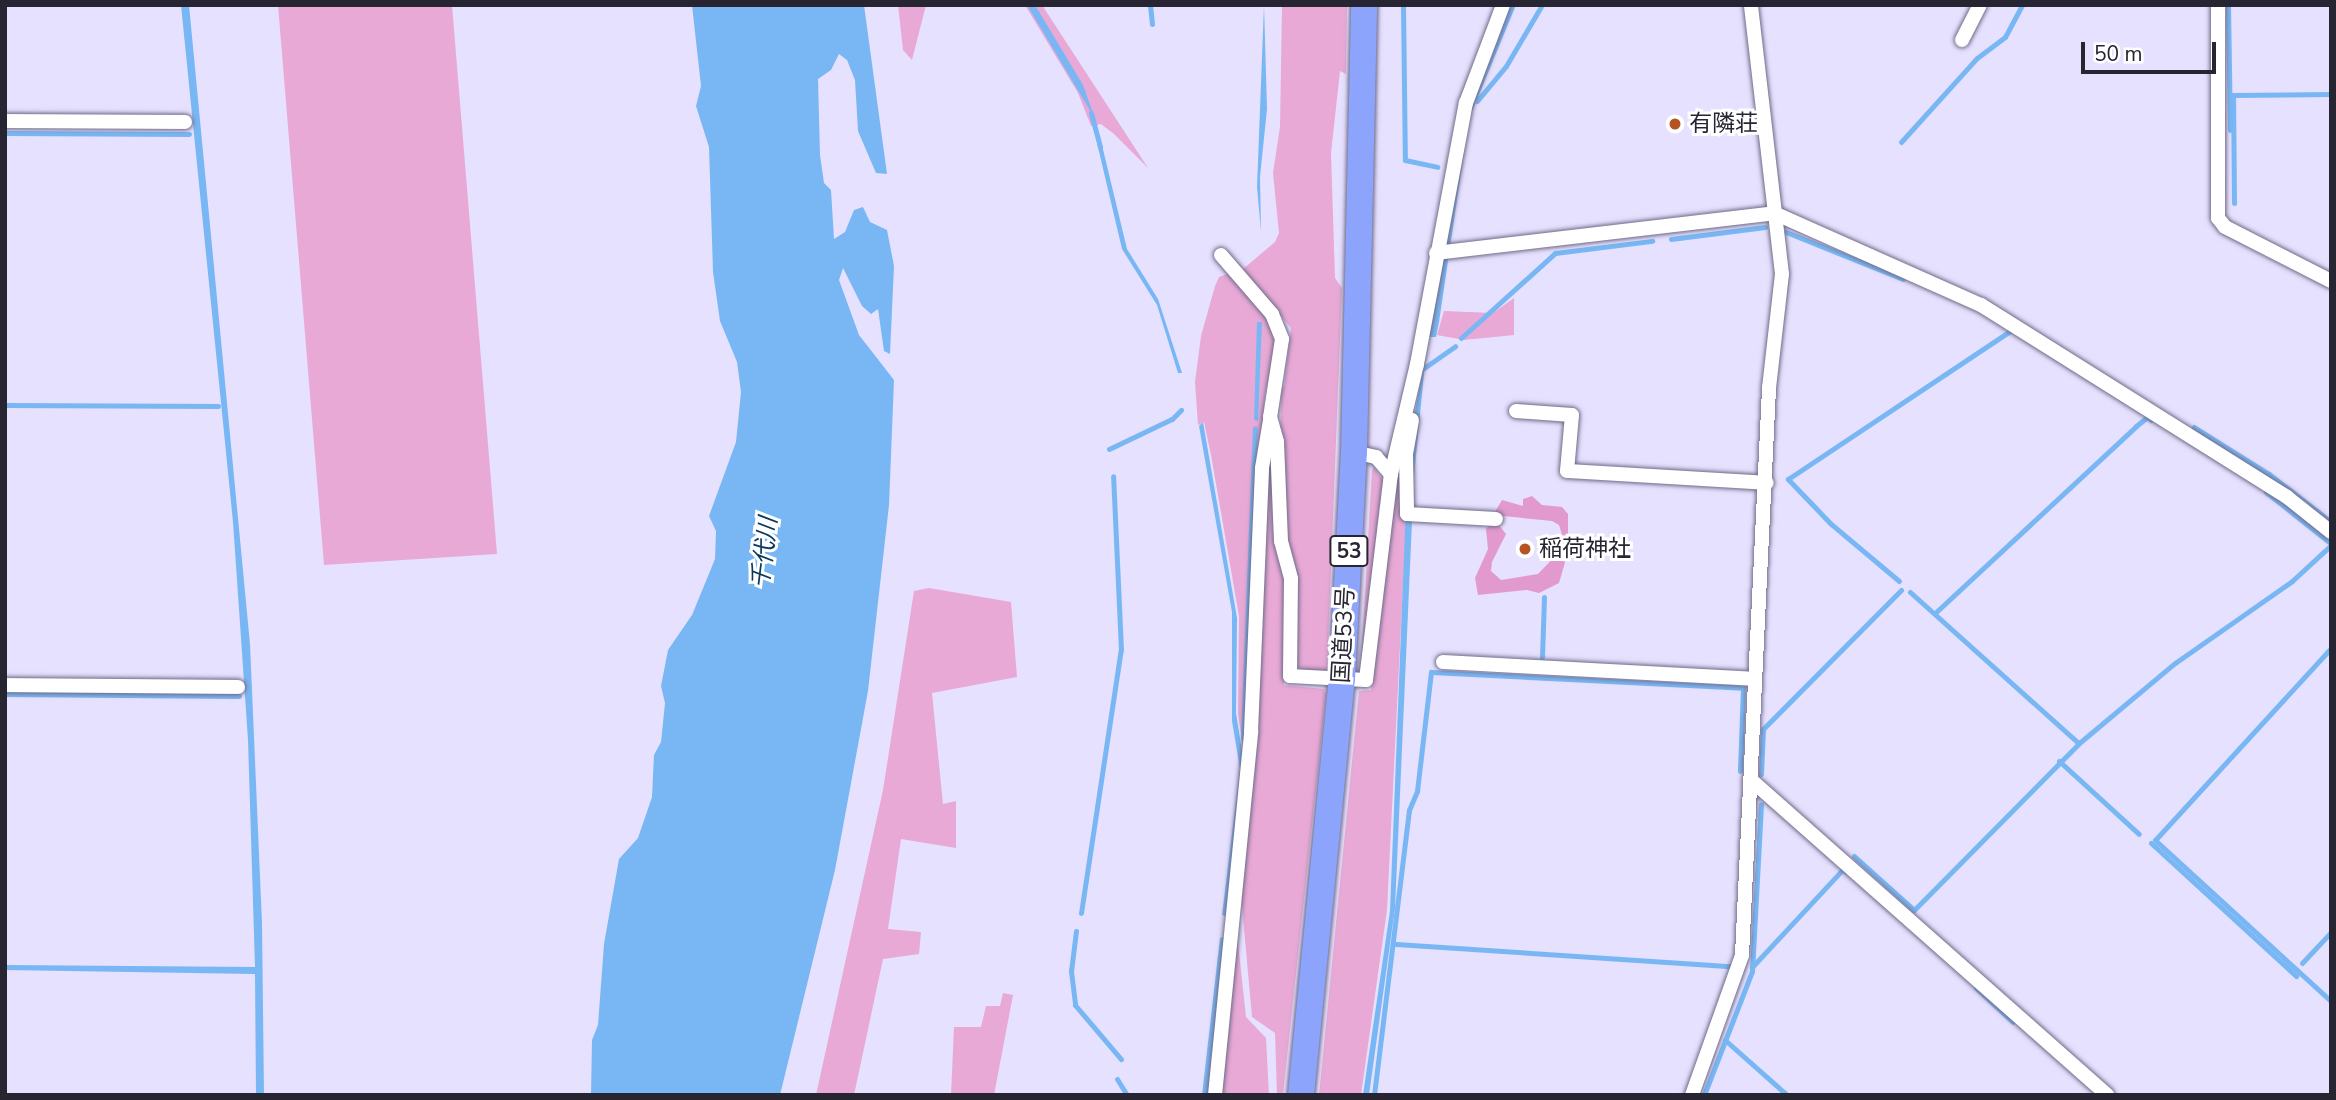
<!DOCTYPE html>
<meta charset="utf-8">
<style>
body{margin:0}
#map{position:relative;width:2336px;height:1100px;overflow:hidden;background:#e6e1fe;font-family:"Nunito Sans","Noto Sans JP",sans-serif}
div>[style]{position:absolute}
.green>*{inset:0;background:#e8a9d6}
.forest>*{inset:0;background:#e299ce}
.water>*{inset:0;background:#78b7f4}
.stream>*{height:5px;margin:-2.5px;padding:0 2.5px;transform-origin:2.5px;border-radius:2.5px;background:#78b7f4}
.roads{filter:drop-shadow(0 0 2px #706a89) drop-shadow(0 0 2px #706a89)}
.street>*{height:14px;margin:-7px;padding:0 7px;transform-origin:7px;border-radius:7px;background:#fff}
.highway>*{height:26px;margin:-13px;padding:0 13px;transform-origin:13px;border-radius:13px;background:#8ca4fb}
.dots>*{width:19px;height:19px;translate:-50% -50%;box-sizing:border-box;border:4px solid #fff;border-radius:50%}
span{translate:-50% -50%;white-space:nowrap;text-align:center;line-height:1.15;-webkit-text-stroke:6px #fff;paint-order:stroke}
.shield-label span{padding:2px 5px;background:#fff;border:2px solid;border-radius:5px;-webkit-text-stroke-width:0}
.shield-label{font-size:21px;color:#272532;font-weight:700}
.poi-label{font-size:23px;color:#272532}
.left{translate:0 -50%;text-align:left}
.street-label{font-size:23px;color:#272532}
.water-label{font-size:24px;color:#0b3a61;font-style:italic}
.frame{position:absolute;inset:0;border:7px solid #272532;pointer-events:none}
.scale{position:absolute;left:2081px;top:42px;width:135px;height:32px;box-sizing:border-box;border:4px solid #272532;border-top:0;padding-left:9px;font-size:21px;line-height:24px;white-space:nowrap;color:#272532;-webkit-text-stroke:5px #fff;paint-order:stroke}
</style>
<div id="map">
<div class="green">
<div style="clip-path:polygon(278px 5px,452px 5px,497px 554px,324px 565px)"></div>
<div style="clip-path:polygon(898px 5px,926px 5px,912px 60px,903px 50px)"></div>
<div style="clip-path:polygon(1025px 5px,1042px 5px,1148px 168px,1114px 134px,1101px 124px,1091px 126px,1078px 93px)"></div>
<div style="clip-path:polygon(1282px 5px,1347px 5px,1346px 74px,1340px 71px,1331px 153px,1335px 278px,1342px 288px,1327px 671px,1304px 670px,1296px 665px,1280px 449px,1281px 398px,1276px 397px,1276px 388px,1284px 387px,1291px 328px,1243px 269px,1275px 242px,1279px 233px,1273px 173px,1280px 127px)"></div>
<div style="clip-path:polygon(1230px 273px,1269px 319px,1276px 344px,1265px 394px,1256px 498px,1245px 760px,1238px 714px,1239px 616px,1211px 455px,1204px 422px,1198px 425px,1195px 382px,1201px 336px,1215px 286px,1219px 277px)"></div>
<div style="clip-path:polygon(1514px 298px,1514px 335px,1464px 340px,1437px 335px,1444px 311px,1493px 313px)"></div>
<div style="clip-path:polygon(1412px 402px,1387px 910px,1361px 1095px,1319px 1095px,1359px 691px,1371px 690px,1387px 523px)"></div>
<div style="clip-path:polygon(1270px 441px,1287px 593px,1284px 685px,1324px 689px,1326px 694px,1283px 1095px,1277px 1095px,1275px 1033px,1252px 1017px,1241px 895px)"></div>
<div style="clip-path:polygon(1374px 467px,1384px 482px,1361px 664px,1372px 470px)"></div>
<div style="clip-path:polygon(929px 588px,1011px 602px,1017px 677px,932px 693px,943px 804px,956px 801px,956px 848px,901px 839px,888px 929px,921px 932px,919px 954px,883px 959px,854px 1095px,816px 1095px,883px 790px,914px 591px)"></div>
<div style="clip-path:polygon(1237px 933px,1246px 1017px,1266px 1038px,1269px 1095px,1219px 1095px)"></div>
<div style="clip-path:polygon(1003px 993px,1013px 995px,994px 1095px,951px 1095px,954px 1027px,981px 1027px,986px 1006px,1000px 1006px)"></div>
</div>
<div class="forest">
<div style="clip-path:polygon(1532px 496px,1542px 505px,1562px 507px,1568px 514px,1568px 552px,1559px 583px,1539px 593px,1527px 590px,1478px 595px,1475px 578px,1488px 549px,1486px 529px,1491px 523px,1498px 524px,1506px 534px,1492px 562px,1491px 571px,1501px 580px,1538px 574px,1560px 551px,1563px 538px,1559px 525px,1552px 521px,1493px 515px,1502px 500px,1523px 506px,1523px 499px)"></div>
</div>
<div class="water">
<div style="clip-path:polygon(181px 5px,189px 5px,250px 644px,262px 923px,264px 1095px,256px 1095px,255px 974px,5px 970px,5px 965px,255px 967px,248px 740px,233px 522px)"></div>
<div style="clip-path:polygon(692px 5px,864px 5px,887px 174px,876px 173px,858px 131px,855px 80px,847px 60px,839px 54px,831px 70px,818px 79px,820px 155px,824px 183px,831px 190px,834px 239px,845px 232px,854px 210px,863px 207px,870px 222px,887px 230px,894px 266px,890px 354px,884px 351px,878px 309px,871px 314px,862px 306px,843px 268px,839px 280px,859px 335px,894px 380px,889px 505px,868px 691px,835px 870px,780px 1095px,591px 1095px,592px 1040px,598px 1025px,604px 944px,619px 859px,638px 838px,652px 797px,654px 755px,661px 742px,665px 703px,661px 686px,668px 650px,692px 615px,715px 559px,716px 531px,709px 516px,736px 442px,741px 392px,737px 362px,720px 321px,713px 272px,709px 147px,696px 106px,701px 86px)"></div>
<div style="clip-path:polygon(1027px 5px,1035px 5px,1083px 85px,1095px 119px)"></div>
<div style="clip-path:polygon(1264px 5px,1267px 109px,1260px 177px,1261px 232px,1257px 187px)"></div>
<div style="clip-path:polygon(1510px 5px,1516px 5px,1469px 119px,1439px 322px,1436px 337px,1429px 337px,1467px 113px)"></div>
<div style="clip-path:polygon(1101px 141px,1127px 249px,1158px 299px,1182px 373px,1178px 373px,1157px 305px,1122px 249px,1097px 143px)"></div>
<div style="clip-path:polygon(1257px 322px,1262px 322px,1258px 421px,1254px 420px)"></div>
<div style="clip-path:polygon(1427px 343px,1414px 476px,1395px 908px,1369px 1095px,1363px 1095px,1390px 911px,1408px 453px)"></div>
<div style="clip-path:polygon(1203px 422px,1237px 618px,1236px 713px,1242px 751px,1228px 917px,1222px 915px,1240px 769px,1232px 721px,1232px 612px,1199px 426px)"></div>
<div style="clip-path:polygon(1227px 936px,1209px 1095px,1202px 1095px,1220px 938px)"></div>
</div>
<div class="stream">
<div style="left:1150px;top:5px;width:19px;rotate:84deg"></div>
<div style="left:1403px;top:5px;width:155px;rotate:89.3deg"></div>
<div style="left:1405px;top:160px;width:33px;rotate:12deg"></div>
<div style="left:2228px;top:5px;width:125px;rotate:89.1deg"></div>
<div style="left:1477px;top:101px;width:45px;rotate:-50.4deg"></div>
<div style="left:1506px;top:66px;width:71px;rotate:-59.5deg"></div>
<div style="left:1091px;top:113px;width:35px;rotate:75deg"></div>
<div style="left:5px;top:133px;width:184px;rotate:0.3deg"></div>
<div style="left:1901px;top:142px;width:113px;rotate:-47.9deg"></div>
<div style="left:1977px;top:58px;width:35px;rotate:-37deg"></div>
<div style="left:2005px;top:37px;width:36px;rotate:-62deg"></div>
<div style="left:2234px;top:203px;width:108px;rotate:-90.5deg"></div>
<div style="left:2233px;top:95px;width:98px;rotate:-0.6deg"></div>
<div style="left:1786px;top:232px;width:126px;rotate:21.9deg"></div>
<div style="left:1671px;top:239px;width:95px;rotate:-7.3deg"></div>
<div style="left:1461px;top:338px;width:127px;rotate:-42.1deg"></div>
<div style="left:1555px;top:253px;width:98px;rotate:-7.1deg"></div>
<div style="left:1424px;top:368px;width:38px;rotate:-35deg"></div>
<div style="left:5px;top:405px;width:213px;rotate:0.3deg"></div>
<div style="left:2194px;top:427px;width:89px;rotate:32.1deg"></div>
<div style="left:2269px;top:474px;width:78px;rotate:37.7deg"></div>
<div style="left:1109px;top:449px;width:70px;rotate:-25.5deg"></div>
<div style="left:1172px;top:419px;width:13px;rotate:-45deg"></div>
<div style="left:2266px;top:492px;width:80px;rotate:38.4deg"></div>
<div style="left:1899px;top:581px;width:90px;rotate:-140deg"></div>
<div style="left:1830px;top:523px;width:61px;rotate:-133.7deg"></div>
<div style="left:1788px;top:479px;width:268px;rotate:-33.7deg"></div>
<div style="left:1910px;top:592px;width:226px;rotate:41.9deg"></div>
<div style="left:1935px;top:613px;width:275px;rotate:-42.9deg"></div>
<div style="left:2136px;top:426px;width:14px;rotate:-39deg"></div>
<div style="left:2147px;top:417px;width:5px;rotate:37deg"></div>
<div style="left:2331px;top:648px;width:260px;rotate:132.5deg"></div>
<div style="left:2155px;top:840px;width:239px;rotate:42.5deg"></div>
<div style="left:1542px;top:657px;width:60px;rotate:-88.1deg"></div>
<div style="left:5px;top:694px;width:234px;rotate:0.5deg"></div>
<div style="left:1243px;top:738px;width:310px;rotate:-87.8deg"></div>
<div style="left:2059px;top:761px;width:108px;rotate:42.4deg"></div>
<div style="left:1761px;top:774px;width:45px;rotate:-87.5deg"></div>
<div style="left:1763px;top:729px;width:196px;rotate:-45.2deg"></div>
<div style="left:2151px;top:843px;width:197px;rotate:42.5deg"></div>
<div style="left:1854px;top:856px;width:81px;rotate:42deg"></div>
<div style="left:1914px;top:910px;width:233px;rotate:-45.3deg"></div>
<div style="left:2078px;top:744px;width:126px;rotate:-39.9deg"></div>
<div style="left:2175px;top:663px;width:143px;rotate:-35deg"></div>
<div style="left:2292px;top:581px;width:53px;rotate:-42.7deg"></div>
<div style="left:1081px;top:913px;width:266px;rotate:-81.4deg"></div>
<div style="left:1121px;top:650px;width:174px;rotate:-92.6deg"></div>
<div style="left:1076px;top:931px;width:40px;rotate:97.1deg"></div>
<div style="left:1071px;top:971px;width:34px;rotate:83deg"></div>
<div style="left:1075px;top:1005px;width:71px;rotate:49.6deg"></div>
<div style="left:1396px;top:944px;width:335px;rotate:3.8deg"></div>
<div style="left:2302px;top:963px;width:42px;rotate:-46.9deg"></div>
<div style="left:1752px;top:967px;width:134px;rotate:-47.1deg"></div>
<div style="left:1843px;top:869px;width:4px;rotate:45deg"></div>
<div style="left:1976px;top:988px;width:50px;rotate:42.6deg"></div>
<div style="left:1725px;top:1040px;width:83px;rotate:41.6deg"></div>
<div style="left:1117px;top:1079px;width:19px;rotate:58deg"></div>
<div style="left:1374px;top:1095px;width:287px;rotate:-83deg"></div>
<div style="left:1409px;top:810px;width:21px;rotate:-67deg"></div>
<div style="left:1417px;top:791px;width:120px;rotate:-83.3deg"></div>
<div style="left:1431px;top:672px;width:312px;rotate:2.9deg"></div>
<div style="left:1743px;top:688px;width:83px;rotate:92.1deg"></div>
<div style="left:1704px;top:1095px;width:133px;rotate:-68.8deg"></div>
<div style="left:1752px;top:971px;width:167px;rotate:-86.9deg"></div>
</div>
<div class="roads">
<div class="street">
<div style="left:2218px;top:5px;width:213px;rotate:90deg"></div>
<div style="left:2218px;top:218px;width:11px;rotate:52deg"></div>
<div style="left:2225px;top:227px;width:119px;rotate:27deg"></div>
<div style="left:1962px;top:40px;width:39px;rotate:-63deg"></div>
<div style="left:5px;top:121px;width:180px;rotate:0.3deg"></div>
<div style="left:1436px;top:253px;width:340px;rotate:-6.7deg"></div>
<div style="left:1774px;top:213px;width:227px;rotate:24deg"></div>
<div style="left:1981px;top:305px;width:361px;rotate:32.1deg"></div>
<div style="left:2287px;top:497px;width:56px;rotate:38.5deg"></div>
<div style="left:1221px;top:255px;width:78px;rotate:49.2deg"></div>
<div style="left:1272px;top:314px;width:27px;rotate:68deg"></div>
<div style="left:1282px;top:339px;width:79px;rotate:98.7deg"></div>
<div style="left:1270px;top:417px;width:26px;rotate:74deg"></div>
<div style="left:1277px;top:442px;width:99px;rotate:87.7deg"></div>
<div style="left:1281px;top:541px;width:39px;rotate:75deg"></div>
<div style="left:1291px;top:579px;width:97px;rotate:90.6deg"></div>
<div style="left:1290px;top:676px;width:76px;rotate:3deg"></div>
<div style="left:1366px;top:680px;width:208px;rotate:-83.1deg"></div>
<div style="left:1516px;top:411px;width:56px;rotate:4.1deg"></div>
<div style="left:1572px;top:415px;width:56px;rotate:95.1deg"></div>
<div style="left:1567px;top:471px;width:200px;rotate:3.4deg"></div>
<div style="left:1412px;top:420px;width:35px;rotate:100deg"></div>
<div style="left:1406px;top:454px;width:60px;rotate:89deg"></div>
<div style="left:1407px;top:514px;width:89px;rotate:3.2deg"></div>
<div style="left:1354px;top:452px;width:23px;rotate:13deg"></div>
<div style="left:1376px;top:457px;width:23px;rotate:49deg"></div>
<div style="left:1391px;top:474px;width:113px;rotate:-76.7deg"></div>
<div style="left:1417px;top:364px;width:266px;rotate:-79.4deg"></div>
<div style="left:1466px;top:103px;width:105px;rotate:-69.3deg"></div>
<div style="left:1443px;top:662px;width:310px;rotate:3.1deg"></div>
<div style="left:5px;top:685px;width:233px;rotate:0.5deg"></div>
<div style="left:1750px;top:779px;width:477px;rotate:41.5deg"></div>
<div style="left:1215px;top:1095px;width:365px;rotate:-84.3deg"></div>
<div style="left:1251px;top:732px;width:264px;rotate:-87.6deg"></div>
<div style="left:1262px;top:468px;width:49px;rotate:-80.5deg"></div>
<div style="left:1692px;top:1095px;width:149px;rotate:-70.3deg"></div>
<div style="left:1742px;top:955px;width:568px;rotate:-87.27deg"></div>
<div style="left:1769px;top:388px;width:115px;rotate:-83.5deg"></div>
<div style="left:1782px;top:274px;width:271px;rotate:-96.6deg"></div>
</div>
<div class="highway">
<div style="left:1301px;top:1095px;width:418px;rotate:-84.4deg"></div>
<div style="left:1342px;top:679px;width:227px;rotate:-87deg"></div>
<div style="left:1354px;top:452px;width:447px;rotate:-88.7deg"></div>
</div>
</div>
<div class="dots">
<div style="left:1675px;top:124px;background:#b75321"></div>
<div style="left:1525px;top:549px;background:#b75321"></div>
</div>
<div class="shield-label">
<span style="left:1349px;top:551px">53</span>
</div>
<div class="poi-label">
<span class="left" style="left:1689px;top:124px">有隣荘</span>
<span class="left" style="left:1539px;top:549px">稲荷神社</span>
</div>
<div class="street-label">
<span style="left:1344px;top:635px;rotate:-87deg">国道53号</span>
</div>
<div class="water-label">
<span style="left:765px;top:553px;rotate:-83deg">千代川</span>
</div>
<div class="frame"></div>
<div class="scale">50 m</div>
</div>
